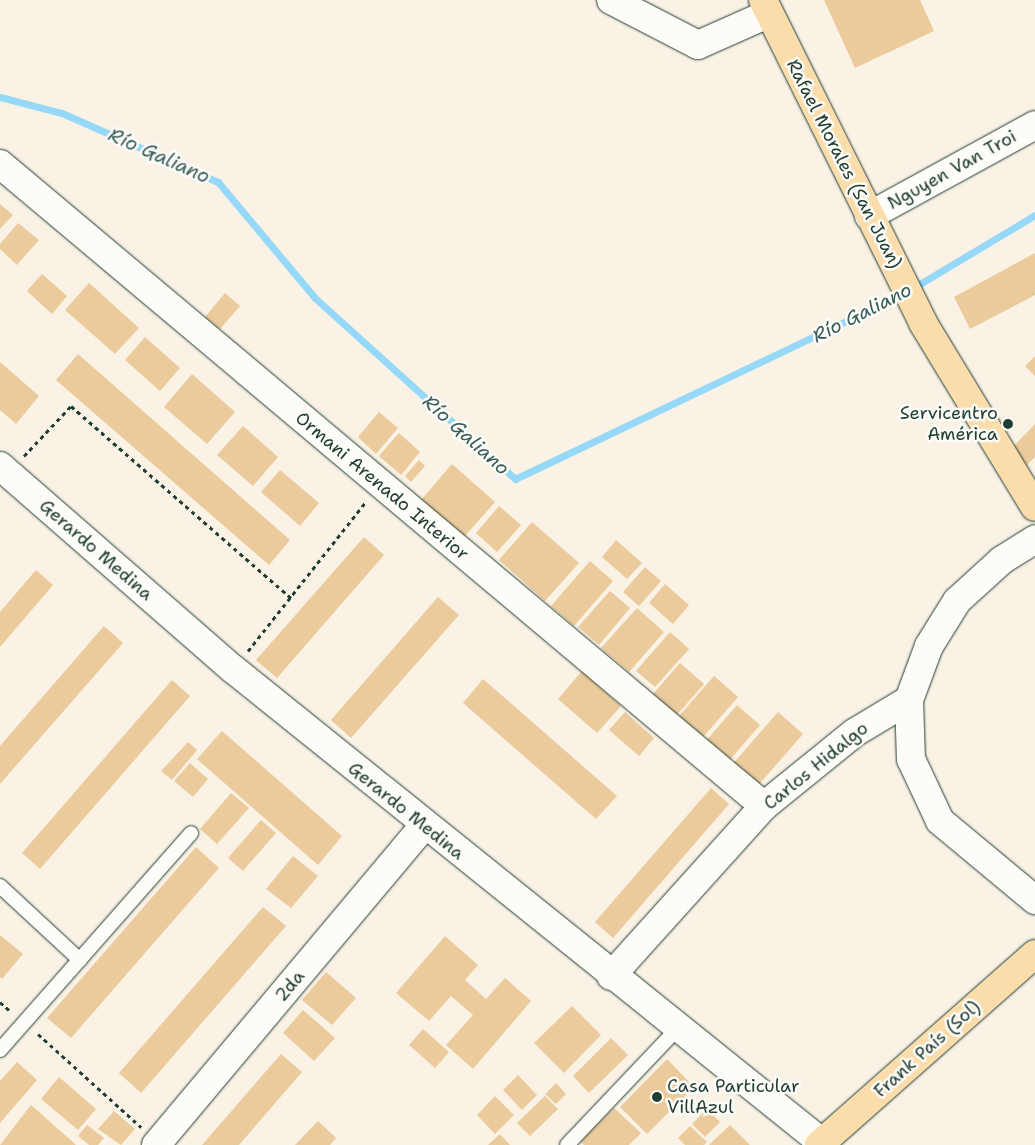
<!DOCTYPE html>
<meta charset="utf-8">
<style>
body{margin:0}
#map{position:relative;width:1035px;height:1145px;overflow:hidden;background:#f9f2e5;font-family:"Shantell Sans",sans-serif}
div>[style]{position:absolute}
.stream>*{height:7px;margin:-3.5px;padding:0 3.5px;transform-origin:3.5px;border-radius:3.5px;background:#96d8f7}
.building>*{inset:0;background:#ebca9c}
.path>*{height:3px;margin-top:-1.5px;transform-origin:0;background:repeating-linear-gradient(90deg,#1f3d34 0 4px,transparent 0 8px)}
.roads{filter:drop-shadow(0 0 1px #1f3d34) drop-shadow(0 0 1px #1f3d34)}
.lane>*{height:14px;margin:-7px;padding:0 7px;transform-origin:7px;border-radius:7px;background:#fdfcf7}
.street>*{height:28px;margin:-14px;padding:0 14px;transform-origin:14px;border-radius:14px;background:#fdfcf7}
.secondary>*{height:28px;margin:-14px;padding:0 14px;transform-origin:14px;border-radius:14px;background:#fdfcf7}
.primary>*{height:28px;margin:-14px;padding:0 14px;transform-origin:14px;border-radius:14px;background:#faddab}
.dots>*{width:14px;height:14px;translate:-50% -50%;box-sizing:border-box;border:2px solid #fdfcf7;border-radius:50%}
span{translate:-50% -50%;white-space:nowrap;text-align:center;line-height:1.15;-webkit-text-stroke:5px #fdfcf7;paint-order:stroke}
.street-label{font-size:18px;color:#1f3d34}
.poi-label{font-size:18px;color:#1f3d34}
.right{translate:-100% -50%;text-align:right}
.left{translate:0 -50%;text-align:left}
.water-label{font-size:19px;color:#375c5b;font-style:italic}
</style>
<div id="map">
<div class="stream">
<div style="left:0;top:97px;width:64px;rotate:14.5deg"></div>
<div style="left:62px;top:113px;width:171px;rotate:23.9deg"></div>
<div style="left:218px;top:182px;width:151px;rotate:50.1deg"></div>
<div style="left:315px;top:298px;width:270px;rotate:42.1deg"></div>
<div style="left:515px;top:479px;width:429px;rotate:-25.5deg"></div>
<div style="left:913px;top:288px;width:142px;rotate:-30.9deg"></div>
</div>
<div class="building">
<div style="clip-path:polygon(824px 0,920px 0,934px 31px,855px 68px)"></div>
<div style="clip-path:polygon(0 204px,13px 215px,0 229px)"></div>
<div style="clip-path:polygon(18px 223px,39px 240px,17px 265px,0 249px,0 244px)"></div>
<div style="clip-path:polygon(1035px 253px,1035px 295px,970px 329px,954px 297px)"></div>
<div style="clip-path:polygon(42px 274px,67px 296px,52px 314px,27px 291px)"></div>
<div style="clip-path:polygon(89px 283px,139px 328px,115px 354px,65px 310px)"></div>
<div style="clip-path:polygon(225px 293px,240px 306px,220px 329px,205px 317px)"></div>
<div style="clip-path:polygon(145px 337px,180px 368px,160px 391px,125px 360px)"></div>
<div style="clip-path:polygon(78px 354px,290px 540px,269px 565px,56px 380px)"></div>
<div style="clip-path:polygon(1035px 356px,1035px 376px,1025px 366px)"></div>
<div style="clip-path:polygon(0 362px,39px 396px,16px 424px,0 410px)"></div>
<div style="clip-path:polygon(192px 374px,235px 412px,207px 444px,164px 407px)"></div>
<div style="clip-path:polygon(379px 412px,398px 428px,376px 454px,358px 437px)"></div>
<div style="clip-path:polygon(1035px 424px,1035px 457px,1024px 468px,1010px 450px)"></div>
<div style="clip-path:polygon(243px 426px,278px 457px,253px 486px,217px 455px)"></div>
<div style="clip-path:polygon(399px 433px,420px 452px,401px 475px,379px 456px)"></div>
<div style="clip-path:polygon(419px 460px,425px 466px,411px 482px,405px 476px)"></div>
<div style="clip-path:polygon(452px 464px,495px 502px,464px 537px,421px 500px)"></div>
<div style="clip-path:polygon(280px 470px,319px 503px,300px 526px,261px 492px)"></div>
<div style="clip-path:polygon(499px 506px,521px 525px,497px 552px,476px 533px)"></div>
<div style="clip-path:polygon(532px 522px,579px 563px,545px 601px,499px 560px)"></div>
<div style="clip-path:polygon(364px 537px,384px 555px,277px 678px,256px 660px)"></div>
<div style="clip-path:polygon(616px 540px,642px 563px,627px 579px,602px 557px)"></div>
<div style="clip-path:polygon(590px 561px,613px 581px,574px 626px,551px 606px)"></div>
<div style="clip-path:polygon(645px 567px,661px 581px,639px 606px,623px 592px)"></div>
<div style="clip-path:polygon(36px 570px,53px 585px,0 647px,0 612px)"></div>
<div style="clip-path:polygon(665px 584px,689px 605px,673px 624px,649px 603px)"></div>
<div style="clip-path:polygon(610px 591px,630px 608px,599px 645px,578px 627px)"></div>
<div style="clip-path:polygon(438px 597px,459px 615px,351px 738px,331px 720px)"></div>
<div style="clip-path:polygon(637px 608px,664px 632px,629px 672px,601px 648px)"></div>
<div style="clip-path:polygon(104px 626px,123px 643px,0 784px,0 746px)"></div>
<div style="clip-path:polygon(670px 632px,689px 649px,655px 687px,636px 671px)"></div>
<div style="clip-path:polygon(680px 663px,704px 684px,676px 716px,652px 695px)"></div>
<div style="clip-path:polygon(582px 671px,621px 706px,597px 733px,558px 699px)"></div>
<div style="clip-path:polygon(714px 676px,738px 697px,703px 737px,679px 716px)"></div>
<div style="clip-path:polygon(483px 679px,617px 796px,596px 819px,463px 703px)"></div>
<div style="clip-path:polygon(172px 680px,190px 696px,40px 869px,22px 853px)"></div>
<div style="clip-path:polygon(737px 705px,760px 725px,728px 762px,705px 742px)"></div>
<div style="clip-path:polygon(625px 712px,654px 738px,639px 756px,609px 730px)"></div>
<div style="clip-path:polygon(778px 712px,803px 734px,755px 789px,730px 767px)"></div>
<div style="clip-path:polygon(222px 731px,342px 836px,318px 865px,197px 759px)"></div>
<div style="clip-path:polygon(188px 742px,197px 750px,172px 780px,161px 771px)"></div>
<div style="clip-path:polygon(190px 763px,208px 779px,193px 797px,174px 781px)"></div>
<div style="clip-path:polygon(711px 788px,729px 804px,613px 938px,595px 922px)"></div>
<div style="clip-path:polygon(231px 793px,249px 808px,217px 844px,200px 829px)"></div>
<div style="clip-path:polygon(261px 820px,276px 833px,243px 871px,228px 858px)"></div>
<div style="clip-path:polygon(196px 847px,219px 868px,71px 1038px,47px 1018px)"></div>
<div style="clip-path:polygon(293px 856px,318px 876px,291px 908px,266px 889px)"></div>
<div style="clip-path:polygon(263px 907px,286px 926px,141px 1093px,119px 1073px)"></div>
<div style="clip-path:polygon(0 935px,23px 954px,2px 979px,0 977px)"></div>
<div style="clip-path:polygon(445px 936px,478px 965px,465px 980px,486px 999px,505px 978px,531px 1001px,473px 1069px,446px 1045px,473px 1015px,451px 996px,429px 1021px,396px 993px)"></div>
<div style="clip-path:polygon(326px 972px,356px 998px,332px 1025px,302px 1000px)"></div>
<div style="clip-path:polygon(572px 1006px,601px 1035px,564px 1073px,534px 1043px)"></div>
<div style="clip-path:polygon(303px 1010px,335px 1038px,314px 1061px,283px 1033px)"></div>
<div style="clip-path:polygon(423px 1029px,449px 1052px,435px 1068px,409px 1045px)"></div>
<div style="clip-path:polygon(611px 1038px,628px 1055px,589px 1093px,573px 1076px)"></div>
<div style="clip-path:polygon(281px 1054px,302px 1072px,239px 1145px,202px 1145px)"></div>
<div style="clip-path:polygon(667px 1059px,694px 1087px,647px 1134px,620px 1107px)"></div>
<div style="clip-path:polygon(17px 1062px,37px 1080px,0 1123px,0 1081px)"></div>
<div style="clip-path:polygon(518px 1075px,537px 1095px,522px 1110px,503px 1090px)"></div>
<div style="clip-path:polygon(59px 1077px,96px 1109px,78px 1130px,41px 1099px)"></div>
<div style="clip-path:polygon(556px 1083px,566px 1094px,556px 1104px,545px 1094px)"></div>
<div style="clip-path:polygon(495px 1096px,514px 1115px,495px 1134px,477px 1115px)"></div>
<div style="clip-path:polygon(545px 1096px,558px 1109px,530px 1136px,517px 1123px)"></div>
<div style="clip-path:polygon(31px 1105px,74px 1143px,76px 1145px,0 1145px)"></div>
<div style="clip-path:polygon(614px 1108px,641px 1133px,629px 1145px,584px 1145px,580px 1141px)"></div>
<div style="clip-path:polygon(707px 1109px,720px 1122px,705px 1137px,692px 1124px)"></div>
<div style="clip-path:polygon(114px 1111px,135px 1129px,121px 1145px,98px 1129px)"></div>
<div style="clip-path:polygon(318px 1121px,336px 1138px,330px 1145px,295px 1145px)"></div>
<div style="clip-path:polygon(87px 1125px,104px 1138px,98px 1145px,89px 1145px,78px 1136px)"></div>
<div style="clip-path:polygon(730px 1125px,750px 1145px,709px 1145px)"></div>
<div style="clip-path:polygon(690px 1126px,707px 1142px,704px 1145px,685px 1145px,678px 1138px)"></div>
<div style="clip-path:polygon(500px 1134px,510px 1145px,488px 1145px)"></div>
</div>
<div class="path">
<div style="left:24px;top:456px;width:69px;rotate:-46.8deg"></div>
<div style="left:71px;top:406px;width:292px;rotate:41.1deg"></div>
<div style="left:248px;top:651px;width:189px;rotate:-51.7deg"></div>
<div style="left:0;top:1002px;width:13px;rotate:42deg"></div>
<div style="left:38px;top:1034px;width:139px;rotate:42.1deg"></div>
</div>
<div class="roads">
<div class="lane">
<div style="left:0;top:886px;width:109px;rotate:42.8deg"></div>
<div style="left:0;top:1050px;width:289px;rotate:-48.6deg"></div>
<div style="left:567px;top:1145px;width:160px;rotate:-46.5deg"></div>
</div>
<div class="street">
<div style="left:611px;top:0;width:98px;rotate:27.3deg"></div>
<div style="left:698px;top:45px;width:77px;rotate:-23.9deg"></div>
<div style="left:0;top:164px;width:998px;rotate:40.04deg"></div>
<div style="left:869px;top:216px;width:189px;rotate:-28.7deg"></div>
<div style="left:909px;top:700px;width:59px;rotate:88.1deg"></div>
<div style="left:911px;top:759px;width:68px;rotate:64.9deg"></div>
<div style="left:940px;top:821px;width:124px;rotate:39.7deg"></div>
<div style="left:611px;top:976px;width:229px;rotate:-48deg"></div>
<div style="left:764px;top:806px;width:116px;rotate:-39deg"></div>
<div style="left:854px;top:733px;width:64px;rotate:-31deg"></div>
<div style="left:909px;top:700px;width:58px;rotate:-69.7deg"></div>
<div style="left:929px;top:646px;width:53px;rotate:-58.1deg"></div>
<div style="left:957px;top:601px;width:61px;rotate:-42.3deg"></div>
<div style="left:1002px;top:560px;width:39px;rotate:-32deg"></div>
<div style="left:156px;top:1145px;width:417px;rotate:-50deg"></div>
</div>
<div class="secondary">
<div style="left:0;top:466px;width:309px;rotate:41.1deg"></div>
<div style="left:233px;top:669px;width:760px;rotate:38.8deg"></div>
</div>
<div class="primary">
<div style="left:763px;top:0;width:360px;rotate:63.6deg"></div>
<div style="left:923px;top:323px;width:215px;rotate:58.7deg"></div>
<div style="left:819px;top:1145px;width:288px;rotate:-41.5deg"></div>
</div>
</div>
<div class="dots">
<div style="left:1008px;top:424px;background:#1f3d34"></div>
<div style="left:657px;top:1097px;background:#1f3d34"></div>
</div>
<div class="street-label">
<span style="left:844px;top:164px;rotate:63deg">Rafael Morales (San Juan)</span>
<span style="left:952px;top:170px;rotate:-29deg">Nguyen Van Troi</span>
<span style="left:382px;top:486px;rotate:40deg">Ormani Arenado Interior</span>
<span style="left:96px;top:550px;rotate:41deg">Gerardo Medina</span>
<span style="left:816px;top:766px;rotate:-39deg">Carlos Hidalgo</span>
<span style="left:406px;top:811px;rotate:39deg">Gerardo Medina</span>
<span style="left:290px;top:986px;rotate:-50deg">2da</span>
<span style="left:927px;top:1049px;rotate:-42deg">Frank País (Sol)</span>
</div>
<div class="poi-label">
<span class="right" style="left:998px;top:424px">Servicentro<br>América</span>
<span class="left" style="left:667px;top:1097px">Casa Particular<br>VillAzul</span>
</div>
<div class="water-label">
<span style="left:159px;top:156px;rotate:24deg">Río Galiano</span>
<span style="left:862px;top:313px;rotate:-27deg">Río Galiano</span>
<span style="left:466px;top:435px;rotate:42deg">Río Galiano</span>
</div>
</div>
